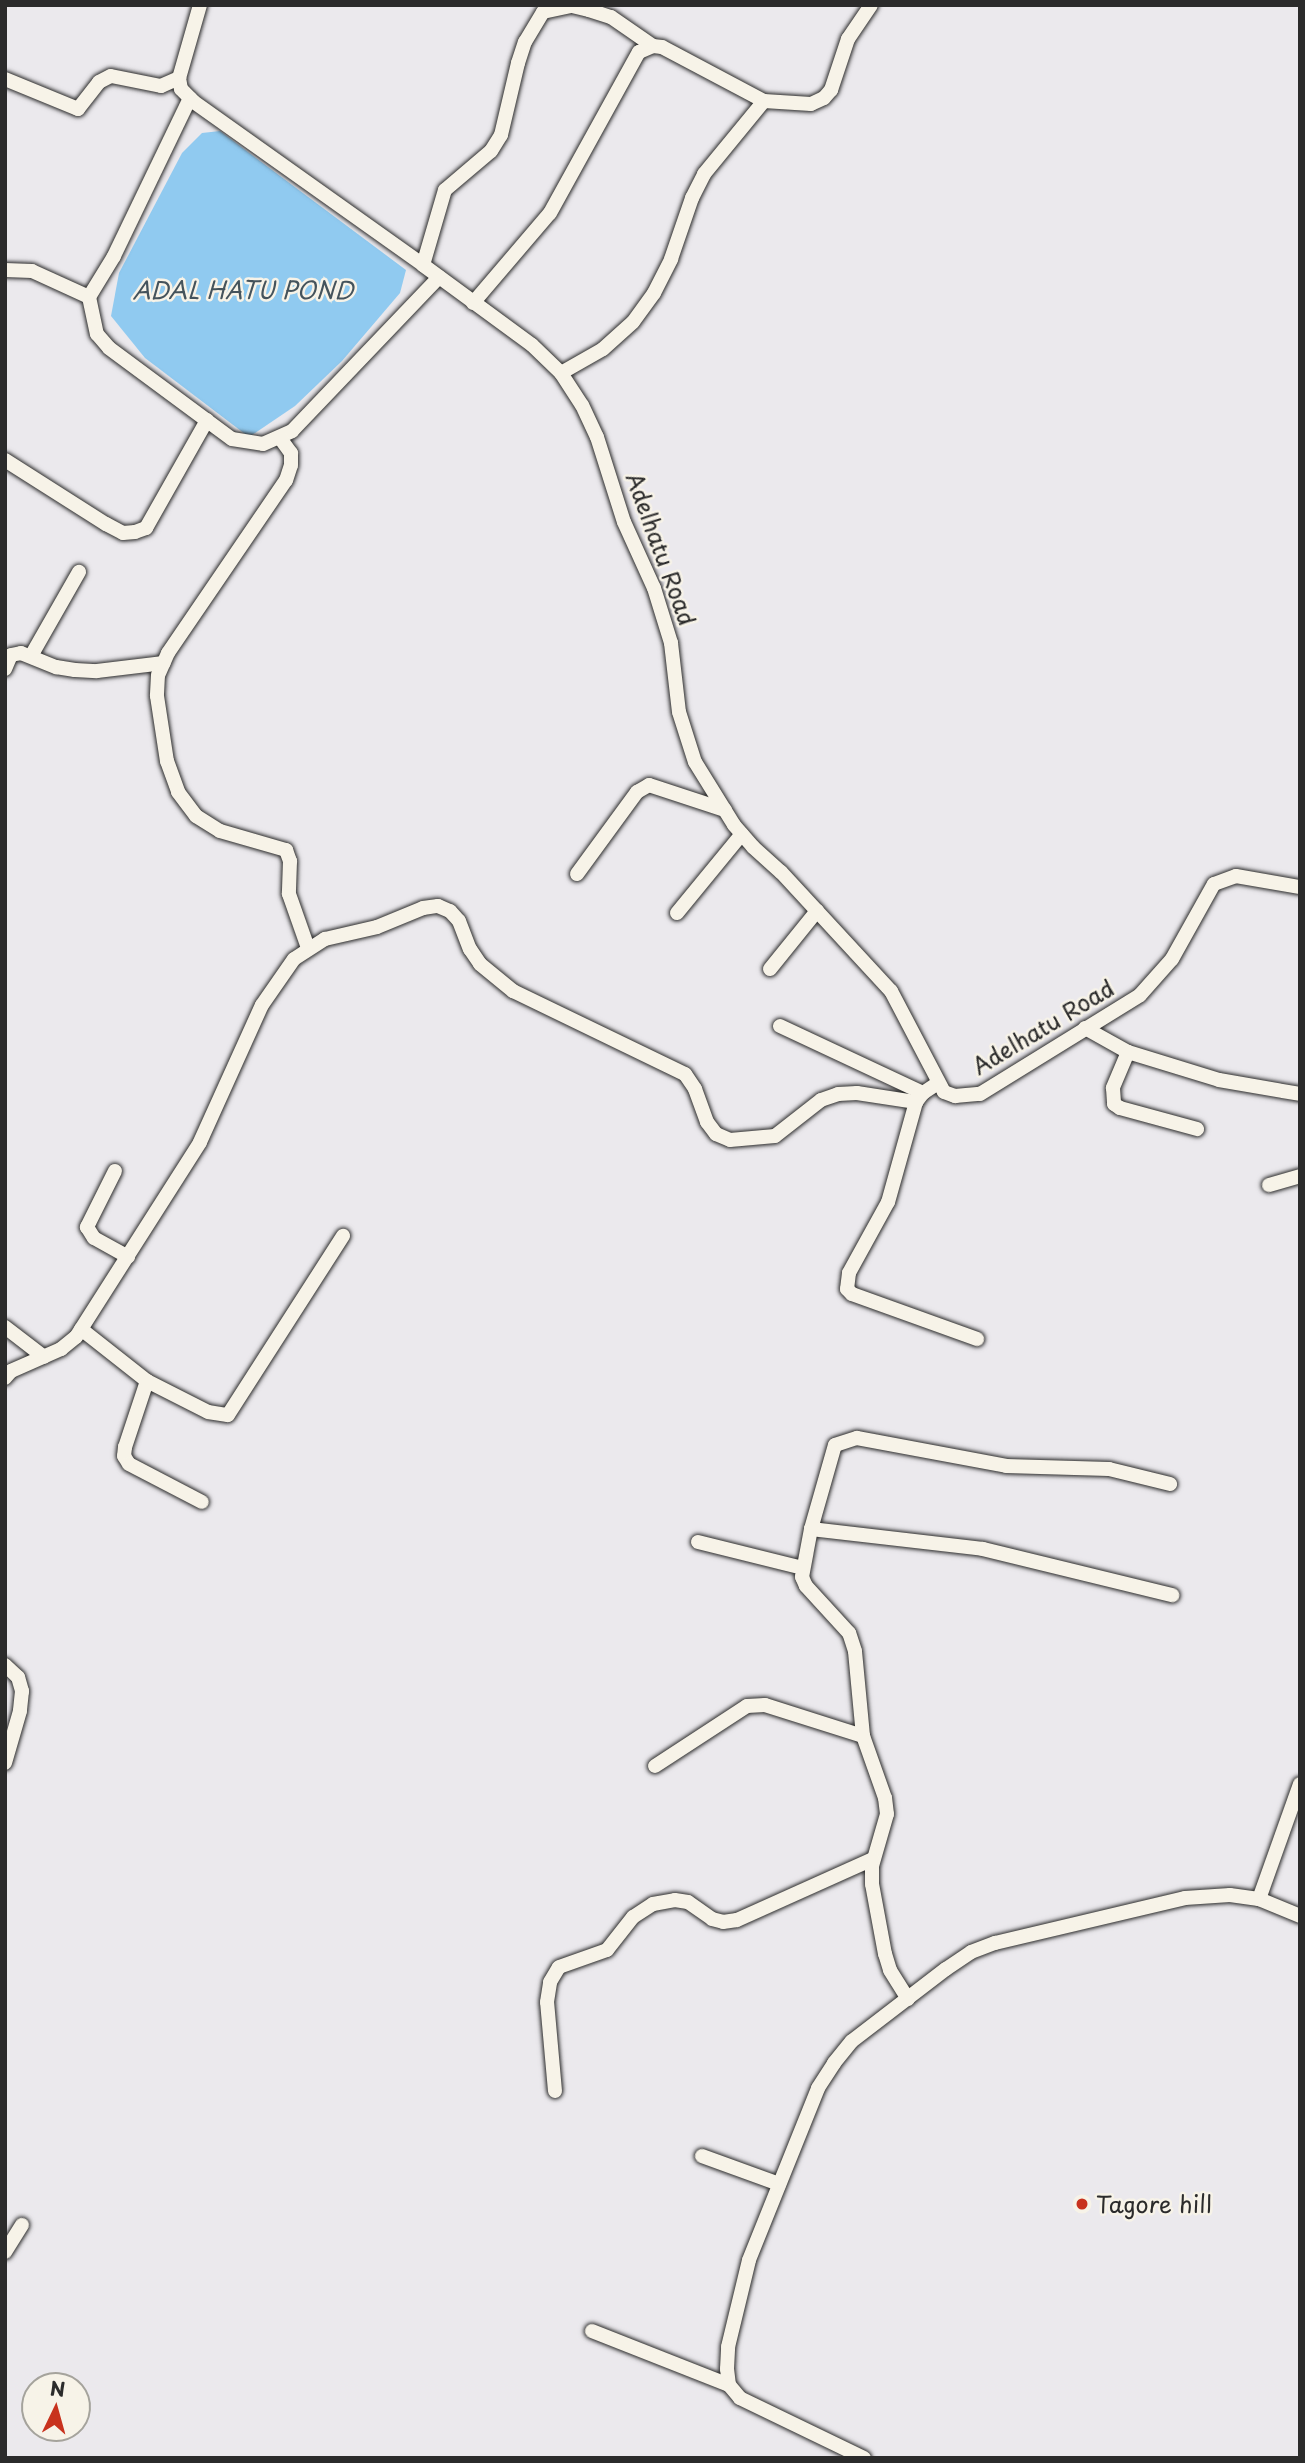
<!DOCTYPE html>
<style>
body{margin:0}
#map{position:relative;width:1305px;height:2463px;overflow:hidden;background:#ebe9ed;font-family:"Playpen Sans",sans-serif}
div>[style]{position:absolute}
.water>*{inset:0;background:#90caf0}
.roads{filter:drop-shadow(0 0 2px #2b2b2b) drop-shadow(0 0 2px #2b2b2b)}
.street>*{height:14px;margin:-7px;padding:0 7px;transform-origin:7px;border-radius:7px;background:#f7f3e8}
.dots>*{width:19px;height:19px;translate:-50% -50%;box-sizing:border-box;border:4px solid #f7f3e8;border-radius:50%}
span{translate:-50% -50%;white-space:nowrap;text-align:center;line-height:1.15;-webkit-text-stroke:5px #f7f3e8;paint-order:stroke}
.street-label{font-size:23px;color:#2b2b2b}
.poi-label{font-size:23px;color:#2b2b2b}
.left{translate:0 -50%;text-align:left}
.water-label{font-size:24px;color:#44535c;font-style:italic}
.frame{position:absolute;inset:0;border:7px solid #2b2b2b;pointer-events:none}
.north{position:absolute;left:21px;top:2372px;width:70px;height:70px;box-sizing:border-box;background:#f7f3e8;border:2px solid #a5a39c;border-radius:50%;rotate:5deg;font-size:19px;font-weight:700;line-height:28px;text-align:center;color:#2b2b2b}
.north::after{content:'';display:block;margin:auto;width:24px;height:32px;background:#c8321e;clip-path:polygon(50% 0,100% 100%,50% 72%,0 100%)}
</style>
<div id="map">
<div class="water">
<div style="clip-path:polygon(220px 131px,406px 270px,400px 293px,342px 361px,295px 406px,249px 437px,145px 358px,111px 316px,119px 273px,182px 153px,202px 133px)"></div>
</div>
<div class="roads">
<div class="street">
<div style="left:200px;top:5px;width:76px;rotate:106deg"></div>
<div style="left:179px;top:78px;width:11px;rotate:80deg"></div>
<div style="left:181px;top:89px;width:18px;rotate:45deg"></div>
<div style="left:194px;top:102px;width:281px;rotate:35.4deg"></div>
<div style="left:423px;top:265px;width:135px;rotate:36.3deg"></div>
<div style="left:532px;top:345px;width:40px;rotate:44deg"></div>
<div style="left:561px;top:373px;width:38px;rotate:57deg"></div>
<div style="left:582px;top:405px;width:35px;rotate:65deg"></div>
<div style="left:597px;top:437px;width:89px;rotate:72.4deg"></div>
<div style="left:624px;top:522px;width:72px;rotate:65.6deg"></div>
<div style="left:654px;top:588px;width:58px;rotate:72.8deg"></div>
<div style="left:671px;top:643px;width:69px;rotate:83.4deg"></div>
<div style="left:679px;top:712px;width:52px;rotate:72.3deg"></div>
<div style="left:695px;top:762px;width:74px;rotate:58.2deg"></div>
<div style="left:734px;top:825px;width:29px;rotate:49deg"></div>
<div style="left:753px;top:847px;width:38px;rotate:42deg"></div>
<div style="left:781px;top:872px;width:162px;rotate:47.3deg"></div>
<div style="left:891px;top:991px;width:114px;rotate:62.3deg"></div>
<div style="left:944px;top:1092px;width:12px;rotate:20deg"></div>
<div style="left:955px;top:1096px;width:25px;rotate:-5deg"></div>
<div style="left:980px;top:1094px;width:188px;rotate:-31.7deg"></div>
<div style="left:1140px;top:995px;width:48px;rotate:-48.4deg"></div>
<div style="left:1172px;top:959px;width:86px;rotate:-60.8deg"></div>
<div style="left:1214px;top:884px;width:23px;rotate:-20deg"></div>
<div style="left:1236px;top:876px;width:65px;rotate:9.8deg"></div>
<div style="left:5px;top:79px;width:79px;rotate:22.3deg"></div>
<div style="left:78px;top:109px;width:34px;rotate:-52deg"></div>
<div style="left:99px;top:82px;width:13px;rotate:-27deg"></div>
<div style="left:111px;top:76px;width:51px;rotate:11.3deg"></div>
<div style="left:161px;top:86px;width:20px;rotate:-24deg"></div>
<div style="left:423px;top:265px;width:78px;rotate:-73.7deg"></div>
<div style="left:445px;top:190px;width:60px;rotate:-40.3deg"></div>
<div style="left:491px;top:151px;width:19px;rotate:-58deg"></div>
<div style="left:501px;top:135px;width:74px;rotate:-76.7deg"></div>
<div style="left:518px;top:63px;width:22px;rotate:-72deg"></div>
<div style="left:525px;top:42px;width:35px;rotate:-59deg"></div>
<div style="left:543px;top:12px;width:30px;rotate:-12deg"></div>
<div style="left:572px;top:6px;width:17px;rotate:13deg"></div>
<div style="left:589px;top:10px;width:23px;rotate:18deg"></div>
<div style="left:611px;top:17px;width:51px;rotate:34.6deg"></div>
<div style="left:5px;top:270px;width:27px;rotate:2deg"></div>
<div style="left:32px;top:271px;width:63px;rotate:24.5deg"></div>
<div style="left:89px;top:297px;width:48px;rotate:-58.6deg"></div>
<div style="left:114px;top:256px;width:175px;rotate:-64.3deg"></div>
<div style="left:89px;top:297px;width:38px;rotate:78deg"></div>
<div style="left:97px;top:334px;width:18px;rotate:49deg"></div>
<div style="left:109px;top:348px;width:153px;rotate:36.5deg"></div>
<div style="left:232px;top:439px;width:31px;rotate:9deg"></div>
<div style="left:263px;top:444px;width:32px;rotate:-24deg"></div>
<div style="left:292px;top:431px;width:213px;rotate:-46.3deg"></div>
<div style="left:473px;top:303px;width:118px;rotate:-49.5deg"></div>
<div style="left:550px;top:213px;width:184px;rotate:-61.1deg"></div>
<div style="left:639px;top:52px;width:15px;rotate:-23deg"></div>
<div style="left:653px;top:46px;width:9px;rotate:6deg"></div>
<div style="left:662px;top:47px;width:115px;rotate:27.9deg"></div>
<div style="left:764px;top:101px;width:47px;rotate:3.7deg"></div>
<div style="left:811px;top:104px;width:14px;rotate:-25deg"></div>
<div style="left:824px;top:98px;width:11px;rotate:-49deg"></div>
<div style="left:831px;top:90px;width:54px;rotate:-71.6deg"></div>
<div style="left:848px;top:39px;width:41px;rotate:-55.9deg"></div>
<div style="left:561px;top:373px;width:48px;rotate:-29.7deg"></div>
<div style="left:603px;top:349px;width:40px;rotate:-42deg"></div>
<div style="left:633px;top:322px;width:36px;rotate:-54deg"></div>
<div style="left:654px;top:293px;width:38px;rotate:-63deg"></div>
<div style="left:671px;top:259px;width:65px;rotate:-71deg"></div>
<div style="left:692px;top:198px;width:27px;rotate:-63deg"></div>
<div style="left:704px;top:174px;width:94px;rotate:-50.6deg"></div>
<div style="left:280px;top:438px;width:19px;rotate:54deg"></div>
<div style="left:291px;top:453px;width:12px;rotate:90deg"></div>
<div style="left:291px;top:465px;width:16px;rotate:108deg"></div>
<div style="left:286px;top:480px;width:209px;rotate:124.3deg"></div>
<div style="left:168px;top:653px;width:24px;rotate:114deg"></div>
<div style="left:158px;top:675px;width:21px;rotate:93deg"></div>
<div style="left:157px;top:696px;width:66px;rotate:81.3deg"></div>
<div style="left:167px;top:761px;width:33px;rotate:70deg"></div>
<div style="left:178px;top:792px;width:30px;rotate:53deg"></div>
<div style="left:196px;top:816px;width:28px;rotate:32deg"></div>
<div style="left:220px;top:831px;width:69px;rotate:16.1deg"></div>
<div style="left:286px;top:850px;width:12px;rotate:70deg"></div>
<div style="left:290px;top:861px;width:33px;rotate:92deg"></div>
<div style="left:289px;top:894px;width:57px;rotate:70.6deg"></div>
<div style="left:5px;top:460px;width:120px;rotate:32.4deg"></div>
<div style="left:106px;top:524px;width:19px;rotate:28deg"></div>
<div style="left:123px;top:533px;width:12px;rotate:-5deg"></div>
<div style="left:135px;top:532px;width:12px;rotate:-20deg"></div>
<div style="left:146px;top:528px;width:124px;rotate:-60.5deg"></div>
<div style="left:31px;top:656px;width:97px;rotate:-60.3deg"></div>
<div style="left:5px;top:669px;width:15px;rotate:-67deg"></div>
<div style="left:11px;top:655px;width:10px;rotate:-11deg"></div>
<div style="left:21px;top:653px;width:38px;rotate:22deg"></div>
<div style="left:56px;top:667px;width:19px;rotate:9deg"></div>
<div style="left:75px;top:670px;width:22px;rotate:3deg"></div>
<div style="left:97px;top:671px;width:67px;rotate:-6.8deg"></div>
<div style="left:577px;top:874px;width:102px;rotate:-53.8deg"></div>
<div style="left:637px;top:792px;width:14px;rotate:-30deg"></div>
<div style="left:649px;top:785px;width:80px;rotate:18.2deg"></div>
<div style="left:677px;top:913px;width:102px;rotate:-50.6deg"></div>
<div style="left:770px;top:969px;width:75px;rotate:-51deg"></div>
<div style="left:780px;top:1026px;width:158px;rotate:25.1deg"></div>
<div style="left:1085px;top:1028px;width:49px;rotate:29.2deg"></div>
<div style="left:1128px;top:1052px;width:95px;rotate:17.1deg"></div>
<div style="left:1219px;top:1080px;width:82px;rotate:9.8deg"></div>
<div style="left:1128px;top:1052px;width:39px;rotate:113deg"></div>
<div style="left:1113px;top:1088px;width:16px;rotate:86deg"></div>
<div style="left:1114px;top:1104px;width:7px;rotate:34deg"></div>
<div style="left:1120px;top:1108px;width:80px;rotate:15.3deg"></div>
<div style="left:938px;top:1083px;width:18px;rotate:146deg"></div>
<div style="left:923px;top:1093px;width:11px;rotate:128deg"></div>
<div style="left:916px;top:1102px;width:104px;rotate:105.6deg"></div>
<div style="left:888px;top:1202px;width:81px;rotate:118.8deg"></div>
<div style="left:849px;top:1273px;width:16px;rotate:97deg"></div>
<div style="left:847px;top:1289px;width:7px;rotate:45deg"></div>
<div style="left:852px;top:1294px;width:133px;rotate:19.8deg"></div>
<div style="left:115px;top:1171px;width:63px;rotate:116.6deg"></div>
<div style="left:87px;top:1227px;width:13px;rotate:58deg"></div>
<div style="left:94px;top:1238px;width:39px;rotate:29deg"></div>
<div style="left:1269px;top:1185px;width:32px;rotate:-16deg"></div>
<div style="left:5px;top:1327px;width:49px;rotate:37.6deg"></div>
<div style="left:81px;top:1329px;width:84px;rotate:38.2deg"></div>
<div style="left:147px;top:1381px;width:70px;rotate:108.4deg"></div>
<div style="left:125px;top:1447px;width:9px;rotate:96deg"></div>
<div style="left:124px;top:1456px;width:9px;rotate:58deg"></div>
<div style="left:129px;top:1464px;width:82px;rotate:27.5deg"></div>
<div style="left:5px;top:1378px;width:9px;rotate:-49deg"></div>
<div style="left:11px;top:1371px;width:55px;rotate:-23.7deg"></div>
<div style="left:61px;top:1349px;width:19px;rotate:-39deg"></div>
<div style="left:76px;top:1337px;width:231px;rotate:-57.5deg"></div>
<div style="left:200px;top:1142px;width:150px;rotate:-65.7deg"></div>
<div style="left:262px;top:1005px;width:56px;rotate:-55.2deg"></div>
<div style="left:294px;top:959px;width:37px;rotate:-33deg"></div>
<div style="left:325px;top:939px;width:53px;rotate:-13deg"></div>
<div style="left:377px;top:927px;width:50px;rotate:-22.4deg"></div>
<div style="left:423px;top:908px;width:15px;rotate:-8deg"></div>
<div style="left:438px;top:906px;width:13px;rotate:23deg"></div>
<div style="left:450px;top:911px;width:13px;rotate:48deg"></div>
<div style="left:459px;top:921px;width:30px;rotate:69deg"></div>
<div style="left:470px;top:949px;width:18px;rotate:56deg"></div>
<div style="left:480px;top:964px;width:43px;rotate:39.3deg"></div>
<div style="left:513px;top:991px;width:191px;rotate:25.8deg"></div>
<div style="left:685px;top:1074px;width:18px;rotate:56deg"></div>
<div style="left:695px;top:1089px;width:35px;rotate:70deg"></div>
<div style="left:707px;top:1122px;width:15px;rotate:53deg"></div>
<div style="left:716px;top:1134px;width:15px;rotate:23deg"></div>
<div style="left:730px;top:1140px;width:45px;rotate:-5.1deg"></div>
<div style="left:775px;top:1136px;width:58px;rotate:-38deg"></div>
<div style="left:821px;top:1100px;width:18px;rotate:-19deg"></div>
<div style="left:838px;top:1094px;width:19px;rotate:-3deg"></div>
<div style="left:857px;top:1093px;width:60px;rotate:8.7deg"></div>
<div style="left:147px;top:1381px;width:68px;rotate:26.9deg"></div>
<div style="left:208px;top:1412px;width:20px;rotate:9deg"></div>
<div style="left:228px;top:1415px;width:213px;rotate:-57.3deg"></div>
<div style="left:811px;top:1529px;width:173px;rotate:6.6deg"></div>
<div style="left:983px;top:1549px;width:195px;rotate:13.7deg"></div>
<div style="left:698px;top:1542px;width:108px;rotate:13.9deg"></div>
<div style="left:5px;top:1665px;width:18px;rotate:43deg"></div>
<div style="left:18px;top:1677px;width:15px;rotate:74deg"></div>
<div style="left:22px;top:1691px;width:20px;rotate:96deg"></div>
<div style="left:20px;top:1711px;width:54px;rotate:106.1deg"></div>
<div style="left:655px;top:1766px;width:110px;rotate:-33.1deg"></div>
<div style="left:747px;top:1706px;width:18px;rotate:-3deg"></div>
<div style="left:765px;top:1705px;width:103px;rotate:17.6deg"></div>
<div style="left:1259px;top:1899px;width:122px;rotate:-70.4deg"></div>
<div style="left:908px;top:1999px;width:34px;rotate:-122deg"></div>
<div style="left:890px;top:1970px;width:17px;rotate:-107deg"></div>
<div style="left:885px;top:1954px;width:71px;rotate:-100.5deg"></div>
<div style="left:872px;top:1884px;width:18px;rotate:-90deg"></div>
<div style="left:872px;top:1866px;width:54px;rotate:-73.9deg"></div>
<div style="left:887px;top:1814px;width:16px;rotate:-97deg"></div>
<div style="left:885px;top:1798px;width:66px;rotate:-109.5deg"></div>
<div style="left:863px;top:1736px;width:85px;rotate:-95.4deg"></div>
<div style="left:855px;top:1651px;width:19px;rotate:-108deg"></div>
<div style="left:849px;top:1633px;width:64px;rotate:-132.5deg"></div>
<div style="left:806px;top:1586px;width:10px;rotate:-114deg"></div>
<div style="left:802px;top:1577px;width:49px;rotate:-79.4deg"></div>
<div style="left:811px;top:1529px;width:87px;rotate:-74.1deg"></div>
<div style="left:835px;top:1445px;width:23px;rotate:-18deg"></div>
<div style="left:857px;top:1438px;width:152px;rotate:10.6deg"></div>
<div style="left:1006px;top:1466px;width:103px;rotate:1.7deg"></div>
<div style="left:1109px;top:1469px;width:63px;rotate:13.8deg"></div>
<div style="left:555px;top:2091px;width:89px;rotate:-95.1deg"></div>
<div style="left:547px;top:2002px;width:20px;rotate:-81deg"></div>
<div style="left:550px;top:1982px;width:17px;rotate:-59deg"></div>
<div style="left:559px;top:1967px;width:51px;rotate:-19.5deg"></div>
<div style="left:607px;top:1950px;width:42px;rotate:-51.8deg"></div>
<div style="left:633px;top:1917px;width:24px;rotate:-33deg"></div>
<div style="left:653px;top:1904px;width:22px;rotate:-10deg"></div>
<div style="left:675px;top:1900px;width:13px;rotate:9deg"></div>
<div style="left:688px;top:1902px;width:29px;rotate:35deg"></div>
<div style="left:712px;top:1919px;width:11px;rotate:15deg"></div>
<div style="left:723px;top:1922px;width:14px;rotate:-8deg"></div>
<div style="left:737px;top:1920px;width:149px;rotate:-24.2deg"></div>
<div style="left:702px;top:2156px;width:82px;rotate:20deg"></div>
<div style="left:5px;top:2252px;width:32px;rotate:-58deg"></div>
<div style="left:592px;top:2331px;width:147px;rotate:21.5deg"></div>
<div style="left:864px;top:2458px;width:138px;rotate:-154.2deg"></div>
<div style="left:740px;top:2398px;width:17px;rotate:-130deg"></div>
<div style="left:729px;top:2385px;width:16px;rotate:-97deg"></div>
<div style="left:727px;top:2369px;width:22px;rotate:-87deg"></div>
<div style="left:728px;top:2347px;width:89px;rotate:-76.4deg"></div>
<div style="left:749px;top:2260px;width:185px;rotate:-68.1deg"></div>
<div style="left:818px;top:2088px;width:30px;rotate:-57deg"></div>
<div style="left:834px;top:2063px;width:28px;rotate:-51deg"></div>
<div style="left:852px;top:2041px;width:118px;rotate:-37.5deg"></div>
<div style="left:946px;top:1969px;width:30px;rotate:-34deg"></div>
<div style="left:971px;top:1952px;width:26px;rotate:-21deg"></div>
<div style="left:995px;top:1943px;width:195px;rotate:-13.3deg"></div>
<div style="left:1185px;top:1898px;width:45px;rotate:-3.8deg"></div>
<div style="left:1230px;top:1895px;width:29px;rotate:8deg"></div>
<div style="left:1259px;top:1899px;width:44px;rotate:22.5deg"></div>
</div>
</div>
<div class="dots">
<div style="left:1082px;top:2204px;background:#c8321e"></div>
</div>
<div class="street-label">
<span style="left:661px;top:549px;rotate:70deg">Adelhatu Road</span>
<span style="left:1043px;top:1027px;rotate:-31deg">Adelhatu Road</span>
</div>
<div class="poi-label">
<span class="left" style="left:1096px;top:2204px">Tagore hill</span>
</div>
<div class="water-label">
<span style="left:243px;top:290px">ADAL HATU POND</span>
</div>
<div class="frame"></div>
<div class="north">N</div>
</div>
